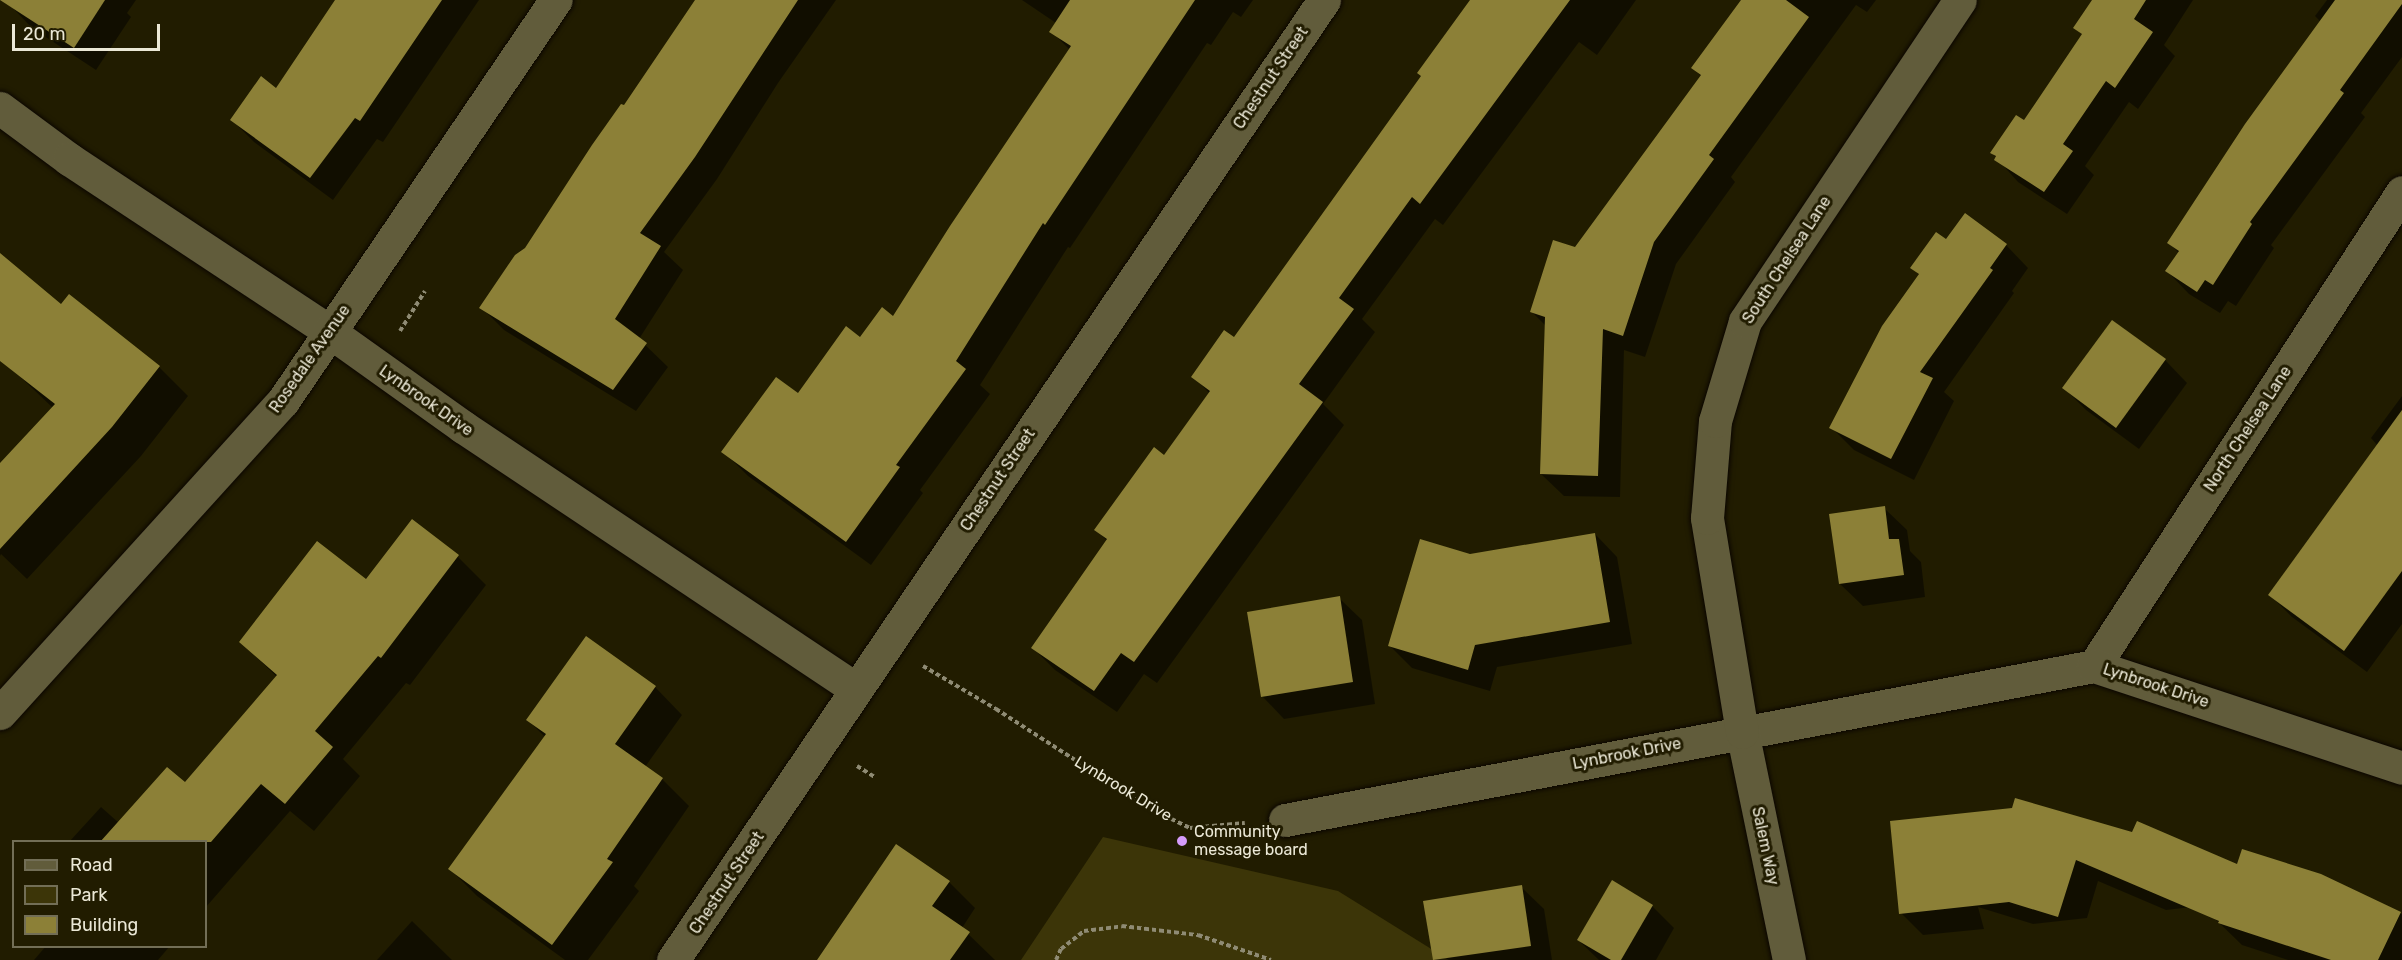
<!DOCTYPE html>
<style>
body{margin:0}
#map{position:relative;width:2402px;height:960px;overflow:hidden;background:#211c00;font-family:Rubik,sans-serif}
div>[style]{position:absolute}
.green>*{inset:0;background:#3c3508}
.shadow>*{inset:0;background:#0007}
.building>*{inset:0;background:#8c8037}
.path>*{height:4px;margin-top:-2px;transform-origin:0;background:repeating-linear-gradient(90deg,#8f8b74 0 4.5px,transparent 0 7.5px)}
.roads{filter:drop-shadow(0 0 2px #0b0600) drop-shadow(0 0 2px #0b0600)}
.minor>*{height:33px;margin:-16.5px;padding:0 16.5px;transform-origin:16.5px;border-radius:16.5px;background:#615c3b}
.dots>*{width:16px;height:16px;translate:-50% -50%;box-sizing:border-box;border:3px solid #211c00;border-radius:50%}
span{translate:-50% -50%;white-space:nowrap;text-align:center;line-height:1.15;-webkit-text-stroke:6px #211c00;paint-order:stroke}
.street-label{font-size:16px;color:#ebe8d6}
.poi-label{font-size:16px;color:#ebe8d6}
.left{translate:0 -50%;text-align:left}
.legend{position:absolute;left:12px;top:840px;width:195px;height:108px;box-sizing:border-box;background:#211c00;border:2px solid #726e56;margin:0;padding:8px 10px;list-style:none;font-size:18px;color:#ebe8d6}
.legend li{display:flex;align-items:center;gap:12px;height:30px}
.legend b{width:30px;border:2px solid #726e56}
.scale{position:absolute;left:12px;top:24px;width:148px;height:27px;box-sizing:border-box;border:3px solid #ebe8d6;border-top:0;padding-left:8px;font-size:18px;line-height:21px;white-space:nowrap;color:#ebe8d6;-webkit-text-stroke:4px #211c00;paint-order:stroke}
</style>
<div id="map">
<div class="green">
<div style="clip-path:polygon(1103px 837px,1338px 891px,1449px 960px,1021px 960px)"></div>
</div>
<div class="shadow">
<div style="clip-path:polygon(13px 0,136px 0,127px 13px,131px 17px,96px 70px,32px 28px,10px 5px)"></div>
<div style="clip-path:polygon(342px 0,479px 0,383px 142px,377px 139px,333px 200px,254px 142px,232px 120px,277px 90px)"></div>
<div style="clip-path:polygon(697px 0,836px 0,778px 83px,717px 179px,664px 252px,683px 270px,639px 339px,668px 367px,636px 411px,504px 330px,481px 307px,526px 249px)"></div>
<div style="clip-path:polygon(1022px 0,1253px 0,1241px 17px,1233px 12px,1211px 45px,1207px 43px,1070px 248px,1068px 247px,980px 385px,990px 394px,920px 490px,923px 493px,871px 565px,748px 476px,723px 451px,798px 395px,860px 339px,894px 318px,1070px 50px,1051px 31px,1056px 23px)"></div>
<div style="clip-path:polygon(1472px 0,1636px 0,1597px 55px,1579px 42px,1443px 225px,1435px 219px,1362px 319px,1375px 332px,1323px 404px,1344px 425px,1157px 683px,1144px 674px,1117px 712px,1055px 670px,1033px 648px,1107px 541px,1096px 529px,1164px 457px,1210px 394px,1193px 376px,1234px 339px,1423px 77px)"></div>
<div style="clip-path:polygon(1742px 0,1876px 0,1867px 12px,1856px 5px,1731px 177px,1735px 182px,1676px 264px,1645px 357px,1624px 350px,1620px 497px,1564px 496px,1541px 474px,1546px 326px,1531px 311px,1701px 76px,1693px 68px)"></div>
<div style="clip-path:polygon(2094px 0,2193px 0,2164px 45px,2175px 56px,2138px 109px,2129px 102px,2085px 166px,2094px 175px,2067px 214px,2018px 182px,1991px 152px,2024px 122px,2083px 35px,2075px 28px)"></div>
<div style="clip-path:polygon(2327px 0,2402px 0,2402px 57px,2361px 113px,2365px 117px,2271px 245px,2274px 248px,2236px 306px,2228px 301px,2220px 313px,2189px 294px,2167px 271px,2179px 253px,2169px 243px,2321px 22px,2315px 16px)"></div>
<div style="clip-path:polygon(1965px 215px,2006px 245px,2028px 268px,2012px 291px,2014px 293px,1944px 392px,1954px 401px,1914px 480px,1854px 450px,1831px 427px,1920px 276px,1912px 267px,1947px 241px)"></div>
<div style="clip-path:polygon(2165px 360px,2187px 383px,2139px 449px,2086px 410px,2064px 388px)"></div>
<div style="clip-path:polygon(159px 367px,188px 396px,141px 456px,27px 579px,1px 554px,0 556px,0 465px,53px 408px,11px 368px)"></div>
<div style="clip-path:polygon(2402px 396px,2402px 624px,2367px 672px,2292px 617px,2270px 595px,2378px 446px,2371px 438px)"></div>
<div style="clip-path:polygon(1884px 508px,1907px 530px,1910px 551px,1921px 562px,1925px 597px,1863px 606px,1840px 584px)"></div>
<div style="clip-path:polygon(412px 521px,458px 557px,486px 585px,410px 685px,406px 683px,343px 759px,360px 776px,314px 831px,290px 811px,206px 907px,206px 842px,69px 842px,101px 807px,119px 823px,185px 784px,277px 677px,241px 642px,366px 581px)"></div>
<div style="clip-path:polygon(1595px 534px,1617px 557px,1632px 644px,1497px 667px,1490px 691px,1412px 668px,1390px 646px,1470px 555px)"></div>
<div style="clip-path:polygon(1339px 598px,1362px 620px,1375px 704px,1284px 719px,1262px 696px)"></div>
<div style="clip-path:polygon(655px 687px,682px 715px,645px 767px,662px 779px,689px 806px,634px 886px,639px 891px,588px 960px,565px 960px,477px 896px,450px 869px,545px 737px,528px 720px)"></div>
<div style="clip-path:polygon(1892px 822px,2320px 875px,2402px 914px,2402px 960px,2288px 960px,2242px 945px,2212px 916px,2209px 905px,2166px 910px,2098px 881px,2087px 918px,2033px 924px,1978px 907px,1984px 929px,1923px 935px,1901px 913px)"></div>
<div style="clip-path:polygon(949px 882px,975px 908px,962px 928px,995px 960px,826px 960px)"></div>
<div style="clip-path:polygon(1521px 887px,1544px 909px,1552px 960px,1434px 960px,1425px 902px)"></div>
<div style="clip-path:polygon(1652px 906px,1674px 928px,1656px 960px,1599px 960px,1578px 940px)"></div>
<div style="clip-path:polygon(412px 921px,452px 960px,377px 960px)"></div>
<div style="clip-path:polygon(46px 946px,170px 946px,158px 960px,34px 960px)"></div>
</div>
<div class="building">
<div style="clip-path:polygon(0 0,105px 0,74px 48px)"></div>
<div style="clip-path:polygon(335px 0,442px 0,360px 121px,355px 118px,310px 178px,230px 120px,261px 76px,276px 88px)"></div>
<div style="clip-path:polygon(695px 0,798px 0,695px 157px,640px 233px,661px 246px,615px 319px,647px 343px,613px 390px,479px 308px,515px 255px,525px 248px,592px 145px,621px 104px,624px 105px)"></div>
<div style="clip-path:polygon(1070px 0,1195px 0,1045px 225px,1043px 223px,956px 361px,966px 369px,896px 465px,900px 467px,846px 542px,721px 452px,776px 377px,798px 393px,846px 326px,860px 337px,882px 307px,893px 316px,950px 226px,1071px 46px,1049px 32px)"></div>
<div style="clip-path:polygon(1470px 0,1570px 0,1420px 204px,1412px 197px,1339px 298px,1354px 309px,1299px 384px,1323px 402px,1134px 662px,1121px 653px,1094px 691px,1031px 648px,1107px 539px,1094px 530px,1154px 447px,1164px 455px,1210px 391px,1191px 377px,1224px 330px,1234px 337px,1421px 76px,1417px 73px)"></div>
<div style="clip-path:polygon(1741px 0,1786px 0,1809px 17px,1709px 155px,1714px 159px,1654px 242px,1623px 336px,1603px 329px,1598px 476px,1540px 474px,1545px 317px,1530px 312px,1553px 240px,1575px 247px,1701px 75px,1691px 68px)"></div>
<div style="clip-path:polygon(2092px 0,2146px 0,2134px 19px,2153px 32px,2115px 88px,2106px 81px,2063px 144px,2073px 151px,2044px 192px,1994px 160px,1996px 156px,1990px 153px,2016px 115px,2024px 120px,2082px 34px,2073px 28px)"></div>
<div style="clip-path:polygon(2335px 0,2402px 0,2402px 4px,2340px 90px,2344px 93px,2250px 222px,2252px 224px,2213px 285px,2205px 280px,2197px 292px,2165px 271px,2179px 251px,2167px 243px,2245px 124px)"></div>
<div style="clip-path:polygon(1965px 213px,2007px 244px,1990px 268px,1993px 270px,1920px 372px,1933px 378px,1891px 459px,1829px 428px,1882px 326px,1919px 274px,1910px 268px,1936px 232px,1946px 239px)"></div>
<div style="clip-path:polygon(0 253px,61px 304px,69px 294px,160px 366px,112px 427px,0 549px,0 463px,55px 404px,0 361px)"></div>
<div style="clip-path:polygon(2112px 320px,2166px 359px,2116px 428px,2062px 388px)"></div>
<div style="clip-path:polygon(2402px 410px,2402px 571px,2344px 651px,2268px 595px)"></div>
<div style="clip-path:polygon(1885px 506px,1889px 539px,1899px 539px,1904px 575px,1839px 584px,1829px 514px)"></div>
<div style="clip-path:polygon(412px 519px,459px 555px,381px 658px,378px 656px,315px 731px,333px 747px,285px 804px,261px 784px,211px 842px,100px 842px,167px 767px,185px 782px,277px 675px,239px 642px,317px 541px,366px 579px)"></div>
<div style="clip-path:polygon(1595px 533px,1610px 622px,1475px 645px,1468px 670px,1388px 646px,1420px 539px,1470px 554px)"></div>
<div style="clip-path:polygon(1340px 596px,1353px 682px,1261px 697px,1247px 612px)"></div>
<div style="clip-path:polygon(586px 636px,656px 686px,615px 744px,663px 778px,607px 859px,613px 862px,552px 945px,448px 869px,546px 734px,526px 720px)"></div>
<div style="clip-path:polygon(2015px 798px,2132px 832px,2137px 821px,2237px 864px,2242px 849px,2321px 874px,2401px 912px,2378px 960px,2331px 960px,2218px 923px,2219px 921px,2076px 860px,2058px 917px,2009px 902px,1899px 914px,1890px 821px,2012px 808px)"></div>
<div style="clip-path:polygon(896px 844px,950px 881px,932px 906px,970px 932px,950px 960px,817px 960px)"></div>
<div style="clip-path:polygon(1612px 880px,1653px 905px,1621px 960px,1611px 960px,1577px 940px)"></div>
<div style="clip-path:polygon(1522px 885px,1531px 946px,1433px 960px,1423px 901px)"></div>
</div>
<div class="path">
<div style="left:400px;top:331px;width:47px;rotate:-58deg"></div>
<div style="left:923px;top:666px;width:85px;rotate:30.5deg"></div>
<div style="left:996px;top:709px;width:184px;rotate:32.8deg"></div>
<div style="left:1151px;top:809px;width:43px;rotate:26deg"></div>
<div style="left:1190px;top:828px;width:55px;rotate:-5.2deg"></div>
<div style="left:857px;top:766px;width:22px;rotate:32deg"></div>
<div style="left:1056px;top:960px;width:12px;rotate:-66deg"></div>
<div style="left:1061px;top:949px;width:29px;rotate:-38deg"></div>
<div style="left:1084px;top:931px;width:38px;rotate:-7deg"></div>
<div style="left:1122px;top:926px;width:77px;rotate:6.8deg"></div>
<div style="left:1198px;top:935px;width:77px;rotate:18.9deg"></div>
</div>
<div class="roads">
<div class="minor">
<div style="left:0;top:108px;width:86px;rotate:36.5deg"></div>
<div style="left:69px;top:159px;width:313px;rotate:33.5deg"></div>
<div style="left:330px;top:332px;width:163px;rotate:35.5deg"></div>
<div style="left:463px;top:427px;width:472px;rotate:33.7deg"></div>
<div style="left:2094px;top:666px;width:565px;rotate:-56.98deg"></div>
<div style="left:0;top:713px;width:421px;rotate:-47.8deg"></div>
<div style="left:283px;top:401px;width:485px;rotate:-55.8deg"></div>
<div style="left:1285px;top:820px;width:824px;rotate:-10.78deg"></div>
<div style="left:2094px;top:666px;width:324px;rotate:18.3deg"></div>
<div style="left:673px;top:960px;width:1160px;rotate:-55.86deg"></div>
<div style="left:1789px;top:960px;width:233px;rotate:-101.6deg"></div>
<div style="left:1742px;top:732px;width:217px;rotate:-99.3deg"></div>
<div style="left:1707px;top:518px;width:97px;rotate:-85.3deg"></div>
<div style="left:1715px;top:421px;width:104px;rotate:-73.3deg"></div>
<div style="left:1745px;top:321px;width:386px;rotate:-56.2deg"></div>
</div>
</div>
<div class="dots">
<div style="left:1182px;top:841px;background:#d59bfa"></div>
</div>
<div class="street-label">
<span style="left:1271px;top:78px;rotate:-56deg">Chestnut Street</span>
<span style="left:1787px;top:260px;rotate:-57deg">South Chelsea Lane</span>
<span style="left:310px;top:359px;rotate:-55deg">Rosedale Avenue</span>
<span style="left:426px;top:401px;rotate:35deg">Lynbrook Drive</span>
<span style="left:2248px;top:429px;rotate:-57deg">North Chelsea Lane</span>
<span style="left:998px;top:480px;rotate:-56deg">Chestnut Street</span>
<span style="left:2156px;top:686px;rotate:18deg">Lynbrook Drive</span>
<span style="left:1627px;top:754px;rotate:-11deg">Lynbrook Drive</span>
<span style="left:1123px;top:789px;rotate:31deg">Lynbrook Drive</span>
<span style="left:1765px;top:846px;rotate:78deg">Salem Way</span>
<span style="left:727px;top:883px;rotate:-56deg">Chestnut Street</span>
</div>
<div class="poi-label">
<span class="left" style="left:1194px;top:841px">Community<br>message board</span>
</div>
<ul class="legend">
<li><b style="height:8px;background:#615c3b"></b>Road</li>
<li><b style="height:16px;background:#3c3508"></b>Park</li>
<li><b style="height:16px;background:#8c8037"></b>Building</li>
</ul>
<div class="scale">20 m</div>
</div>
